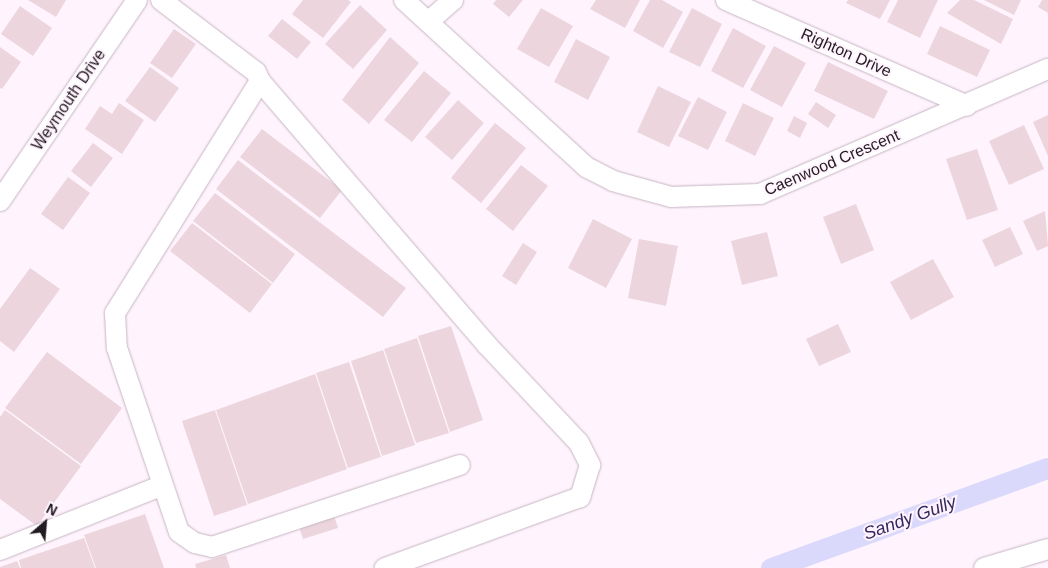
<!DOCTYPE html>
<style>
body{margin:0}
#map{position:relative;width:1048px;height:568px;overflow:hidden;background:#fff4fd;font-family:Arial,sans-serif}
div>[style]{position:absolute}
.canal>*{height:21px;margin:-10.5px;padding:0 10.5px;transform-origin:10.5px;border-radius:10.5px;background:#dad8fb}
.building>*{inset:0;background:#ecd5dd}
.roads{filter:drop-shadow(0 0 1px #c6b5c3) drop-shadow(0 0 1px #c6b5c3)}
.minor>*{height:20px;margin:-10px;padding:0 10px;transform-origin:10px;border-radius:10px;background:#fff}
span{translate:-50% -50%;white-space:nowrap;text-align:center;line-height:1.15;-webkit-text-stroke:4px #fff4fd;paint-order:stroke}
.street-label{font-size:16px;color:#221b21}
.water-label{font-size:18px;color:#332b5f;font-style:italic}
.north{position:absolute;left:20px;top:498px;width:50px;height:50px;-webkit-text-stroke:4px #fff4fd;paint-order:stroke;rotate:27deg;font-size:14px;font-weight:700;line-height:20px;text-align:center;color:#221b21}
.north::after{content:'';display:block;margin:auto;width:18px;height:22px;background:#221b21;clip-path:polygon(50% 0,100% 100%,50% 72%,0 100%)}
</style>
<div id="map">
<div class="canal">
<div style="left:771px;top:568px;width:294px;rotate:-19.9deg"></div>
</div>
<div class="building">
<div style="clip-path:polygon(28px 0,66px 0,56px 17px)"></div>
<div style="clip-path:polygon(303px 0,348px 0,351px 2px,323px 38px,292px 14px)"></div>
<div style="clip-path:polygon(496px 0,523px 0,509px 17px,493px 4px)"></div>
<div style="clip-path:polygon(596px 0,640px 0,625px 28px,590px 9px)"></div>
<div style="clip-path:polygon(650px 0,662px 0,683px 12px,663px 48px,633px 31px)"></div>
<div style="clip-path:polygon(848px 0,890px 0,880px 19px,846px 3px)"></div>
<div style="clip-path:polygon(898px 0,938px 0,920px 38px,887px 22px)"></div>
<div style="clip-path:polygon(960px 0,974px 0,1013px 19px,1001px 44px,947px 13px)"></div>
<div style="clip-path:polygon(984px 0,1021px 0,1014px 15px)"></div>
<div style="clip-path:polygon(1042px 0,1048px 0,1048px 13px,1038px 7px)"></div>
<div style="clip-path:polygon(360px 5px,387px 30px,353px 69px,325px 44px)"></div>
<div style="clip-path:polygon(20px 6px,52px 28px,33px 56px,1px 34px)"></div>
<div style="clip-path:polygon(541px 8px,573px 26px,549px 67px,517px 49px)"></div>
<div style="clip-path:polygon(692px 8px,722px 24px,700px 67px,669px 52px)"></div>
<div style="clip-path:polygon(282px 19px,311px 42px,297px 59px,268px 36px)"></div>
<div style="clip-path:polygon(940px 26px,990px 50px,977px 77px,927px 54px)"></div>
<div style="clip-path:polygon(733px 28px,766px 46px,743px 88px,711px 71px)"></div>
<div style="clip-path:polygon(174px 29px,196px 44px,172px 78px,150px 63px)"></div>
<div style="clip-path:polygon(390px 37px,419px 63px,369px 124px,342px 100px)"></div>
<div style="clip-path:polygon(576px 39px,610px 57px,588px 100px,554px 82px)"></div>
<div style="clip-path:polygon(774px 46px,806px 63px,782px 107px,750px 90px)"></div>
<div style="clip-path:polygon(0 47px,21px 62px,2px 89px,0 88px)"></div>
<div style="clip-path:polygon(828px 62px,888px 91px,874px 119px,814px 91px)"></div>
<div style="clip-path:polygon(150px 67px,179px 88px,155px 122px,125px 101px)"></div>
<div style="clip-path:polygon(424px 71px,451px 93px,412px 142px,384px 120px)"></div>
<div style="clip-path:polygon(658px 86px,691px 102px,669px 147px,637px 132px)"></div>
<div style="clip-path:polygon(698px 97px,727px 112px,708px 150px,678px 136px)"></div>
<div style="clip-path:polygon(458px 100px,484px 123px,452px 160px,425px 137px)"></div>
<div style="clip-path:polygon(816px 102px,836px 115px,828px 128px,808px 114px)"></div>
<div style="clip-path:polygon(119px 103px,144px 120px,122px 154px,85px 129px,100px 106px,112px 114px)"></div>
<div style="clip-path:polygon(743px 103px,774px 118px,755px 156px,725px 141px)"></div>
<div style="clip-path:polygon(1048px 115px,1048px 156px,1033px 122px)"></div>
<div style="clip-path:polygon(794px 116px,807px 123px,800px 138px,787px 131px)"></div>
<div style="clip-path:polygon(495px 123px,526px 148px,481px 203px,451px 178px)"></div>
<div style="clip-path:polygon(1024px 125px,1044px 169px,1009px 185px,989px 141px)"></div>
<div style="clip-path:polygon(262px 129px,342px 190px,320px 218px,240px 157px)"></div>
<div style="clip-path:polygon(93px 143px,113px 158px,91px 187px,71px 171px)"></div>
<div style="clip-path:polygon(977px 149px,998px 210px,967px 220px,946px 159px)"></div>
<div style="clip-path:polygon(238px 160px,406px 288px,383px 317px,216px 189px)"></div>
<div style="clip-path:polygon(521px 165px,548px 186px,513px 231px,486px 209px)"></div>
<div style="clip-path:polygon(68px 177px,90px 193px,63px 230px,41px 214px)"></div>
<div style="clip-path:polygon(215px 193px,295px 254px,273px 283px,193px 221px)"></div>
<div style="clip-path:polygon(856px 204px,874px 250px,841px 264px,823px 217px)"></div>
<div style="clip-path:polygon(1045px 211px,1048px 246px,1037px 251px,1023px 221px)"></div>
<div style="clip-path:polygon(593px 219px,632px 239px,606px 288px,568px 268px)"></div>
<div style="clip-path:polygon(192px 223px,272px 284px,250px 313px,170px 251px)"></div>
<div style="clip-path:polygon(1010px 227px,1023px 254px,995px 267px,982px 240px)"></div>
<div style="clip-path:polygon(767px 232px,778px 276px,742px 285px,731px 241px)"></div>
<div style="clip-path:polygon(639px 239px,678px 246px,666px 306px,628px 298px)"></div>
<div style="clip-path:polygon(523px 243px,537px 252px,516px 285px,502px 276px)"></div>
<div style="clip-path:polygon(933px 259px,954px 297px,911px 320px,890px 282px)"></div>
<div style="clip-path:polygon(30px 268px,60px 289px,14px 352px,0 341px,0 309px)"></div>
<div style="clip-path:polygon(838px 324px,851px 352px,819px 366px,806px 339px)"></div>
<div style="clip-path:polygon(451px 326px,483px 420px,450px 432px,418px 336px)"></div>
<div style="clip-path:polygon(417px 338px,449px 433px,416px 443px,384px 349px)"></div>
<div style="clip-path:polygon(383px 350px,415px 445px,382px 456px,351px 361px)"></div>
<div style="clip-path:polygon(47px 352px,122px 408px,81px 464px,5px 408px)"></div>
<div style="clip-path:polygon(349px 362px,381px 457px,348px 468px,316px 373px)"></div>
<div style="clip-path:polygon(315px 374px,347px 469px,248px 504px,216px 410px)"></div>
<div style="clip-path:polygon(5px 410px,81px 466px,37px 526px,0 499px,0 417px)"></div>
<div style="clip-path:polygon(215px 410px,247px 505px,214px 516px,182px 421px)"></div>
<div style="clip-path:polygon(333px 512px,338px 528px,303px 539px,298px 523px)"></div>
<div style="clip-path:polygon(145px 514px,164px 568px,96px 568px,84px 535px)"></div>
<div style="clip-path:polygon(84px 538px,95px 568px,21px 568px,19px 560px)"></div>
<div style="clip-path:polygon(226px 555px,230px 568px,196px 568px,195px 564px)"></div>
<div style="clip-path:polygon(17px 561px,20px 568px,0 568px,0 567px)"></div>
</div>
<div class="roads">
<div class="minor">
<div style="left:161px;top:0;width:119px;rotate:37.2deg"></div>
<div style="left:256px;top:72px;width:10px;rotate:66deg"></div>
<div style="left:260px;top:81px;width:274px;rotate:122deg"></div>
<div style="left:115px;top:313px;width:35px;rotate:87deg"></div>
<div style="left:117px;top:348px;width:194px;rotate:71.4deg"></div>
<div style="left:179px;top:532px;width:19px;rotate:35deg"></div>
<div style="left:195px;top:543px;width:17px;rotate:13deg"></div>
<div style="left:212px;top:547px;width:261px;rotate:-18.3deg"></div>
<div style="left:404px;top:0;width:247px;rotate:42.5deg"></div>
<div style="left:586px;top:167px;width:30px;rotate:27deg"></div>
<div style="left:613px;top:181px;width:60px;rotate:15.4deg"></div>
<div style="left:671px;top:197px;width:89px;rotate:-1.9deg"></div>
<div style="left:760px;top:194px;width:314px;rotate:-23.5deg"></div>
<div style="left:726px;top:0;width:263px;rotate:23.7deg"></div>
<div style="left:429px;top:21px;width:32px;rotate:-41deg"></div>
<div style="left:260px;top:81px;width:348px;rotate:49.3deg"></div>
<div style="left:487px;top:345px;width:134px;rotate:46.8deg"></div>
<div style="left:579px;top:443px;width:25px;rotate:63deg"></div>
<div style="left:590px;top:465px;width:34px;rotate:107deg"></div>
<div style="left:580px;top:497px;width:208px;rotate:160deg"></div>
<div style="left:0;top:201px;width:243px;rotate:-55.7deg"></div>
<div style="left:0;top:550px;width:173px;rotate:-21.7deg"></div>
<div style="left:984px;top:568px;width:67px;rotate:-16.5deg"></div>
</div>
</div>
<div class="street-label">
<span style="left:846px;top:53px;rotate:24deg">Righton Drive</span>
<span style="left:69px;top:100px;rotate:-56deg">Weymouth Drive</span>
<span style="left:832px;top:163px;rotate:-23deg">Caenwood Crescent</span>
</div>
<div class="water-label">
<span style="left:910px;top:518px;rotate:-20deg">Sandy Gully</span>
</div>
<div class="north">N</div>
</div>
